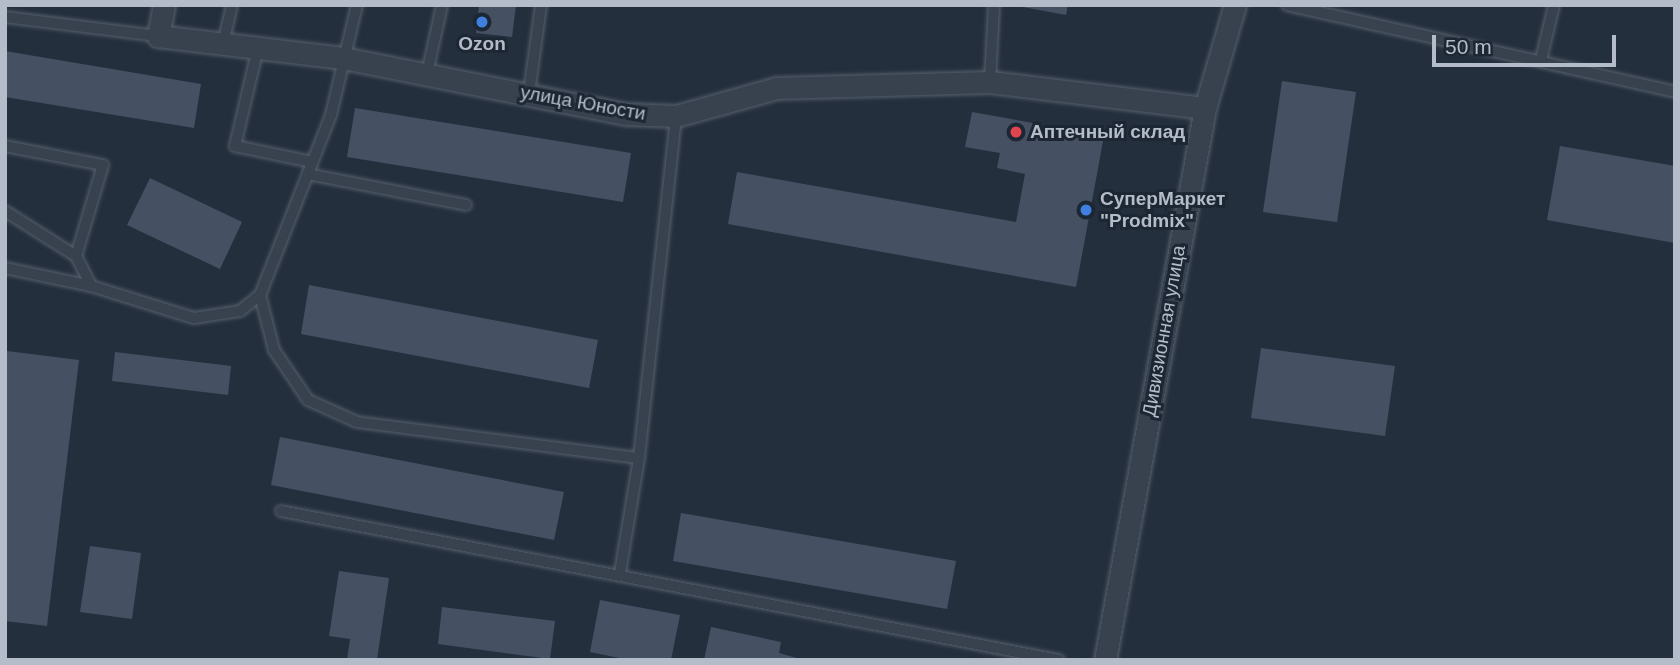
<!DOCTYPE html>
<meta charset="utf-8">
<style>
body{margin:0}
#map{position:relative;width:1680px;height:665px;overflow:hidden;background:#242f3e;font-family:Arial,sans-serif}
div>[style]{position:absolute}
.building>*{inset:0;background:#455162}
.roads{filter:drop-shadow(0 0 2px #565f6c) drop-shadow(0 0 2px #565f6c)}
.service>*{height:10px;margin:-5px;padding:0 5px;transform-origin:5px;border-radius:5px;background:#38414e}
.minor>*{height:21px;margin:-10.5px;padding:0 10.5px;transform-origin:10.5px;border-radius:10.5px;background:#38414e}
.dots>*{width:19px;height:19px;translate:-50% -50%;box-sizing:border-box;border:4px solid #1d2633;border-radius:50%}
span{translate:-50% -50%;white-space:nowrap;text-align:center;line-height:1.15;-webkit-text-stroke:6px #1d2633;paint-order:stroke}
.poi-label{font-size:19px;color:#b4bcc9;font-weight:700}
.left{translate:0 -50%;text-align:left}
.street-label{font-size:19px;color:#b4bcc9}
.frame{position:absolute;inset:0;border:7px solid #b4bcc9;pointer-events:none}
.scale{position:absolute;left:1432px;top:35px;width:184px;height:32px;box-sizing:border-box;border:4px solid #b4bcc9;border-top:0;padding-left:9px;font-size:21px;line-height:24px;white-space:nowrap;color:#b4bcc9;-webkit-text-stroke:5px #1d2633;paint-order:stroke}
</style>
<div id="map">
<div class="building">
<div style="clip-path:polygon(479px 5px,516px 5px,512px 37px,476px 33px)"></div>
<div style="clip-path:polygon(1012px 5px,1068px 5px,1066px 15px)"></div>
<div style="clip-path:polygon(5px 51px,201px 84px,194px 128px,5px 97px)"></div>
<div style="clip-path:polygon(1282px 81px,1356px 92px,1337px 222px,1263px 212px)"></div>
<div style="clip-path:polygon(355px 108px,631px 153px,623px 202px,347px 157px)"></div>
<div style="clip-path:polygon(972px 112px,1104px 136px,1076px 287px,728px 224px,737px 172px,1016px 222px,1025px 174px,997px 168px,1000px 153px,965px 147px)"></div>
<div style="clip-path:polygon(1560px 146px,1675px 166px,1675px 243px,1547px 220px)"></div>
<div style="clip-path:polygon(150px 178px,242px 222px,220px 269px,127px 225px)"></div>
<div style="clip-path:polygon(309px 285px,598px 340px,589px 388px,301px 334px)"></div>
<div style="clip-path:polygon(1261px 348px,1395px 366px,1385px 436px,1251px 418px)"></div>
<div style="clip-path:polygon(7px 351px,79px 360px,47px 626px,5px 621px)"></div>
<div style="clip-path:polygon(115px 352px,231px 366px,228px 395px,112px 381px)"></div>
<div style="clip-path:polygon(280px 437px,564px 492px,554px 540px,271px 485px)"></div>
<div style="clip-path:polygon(681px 513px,956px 561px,947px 609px,673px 561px)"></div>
<div style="clip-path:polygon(90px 546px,141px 553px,132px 619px,80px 612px)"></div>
<div style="clip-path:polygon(339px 571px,389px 578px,377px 660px,347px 660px,350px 639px,329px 636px)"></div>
<div style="clip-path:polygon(600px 600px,680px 615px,671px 660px,629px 660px,590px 652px)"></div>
<div style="clip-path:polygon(442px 607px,555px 621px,550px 659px,438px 644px)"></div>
<div style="clip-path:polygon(711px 627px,781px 642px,779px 653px,804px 660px,704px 660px)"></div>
</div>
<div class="roads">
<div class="service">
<div style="left:357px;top:5px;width:113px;rotate:103.3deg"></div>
<div style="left:331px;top:115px;width:193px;rotate:111.5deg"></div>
<div style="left:260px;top:295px;width:57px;rotate:75.7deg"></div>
<div style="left:274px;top:350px;width:60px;rotate:55.8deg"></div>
<div style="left:308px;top:400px;width:54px;rotate:24.2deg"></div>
<div style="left:357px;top:422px;width:284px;rotate:7.3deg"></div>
<div style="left:1287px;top:5px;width:398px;rotate:12.6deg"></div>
<div style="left:5px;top:17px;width:154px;rotate:7.1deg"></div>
<div style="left:223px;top:44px;width:40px;rotate:-77deg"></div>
<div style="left:258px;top:48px;width:101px;rotate:103.2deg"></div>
<div style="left:235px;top:146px;width:79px;rotate:11.7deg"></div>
<div style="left:1541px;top:60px;width:57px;rotate:-76.7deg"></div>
<div style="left:426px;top:78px;width:75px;rotate:-77.6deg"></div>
<div style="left:990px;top:82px;width:77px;rotate:-87deg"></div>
<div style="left:529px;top:93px;width:89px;rotate:-82.2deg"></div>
<div style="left:5px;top:146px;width:100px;rotate:11deg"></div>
<div style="left:103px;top:165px;width:95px;rotate:106.5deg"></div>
<div style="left:308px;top:174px;width:161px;rotate:11.1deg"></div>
<div style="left:5px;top:211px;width:84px;rotate:32.4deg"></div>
<div style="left:76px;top:256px;width:34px;rotate:63deg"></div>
<div style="left:5px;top:268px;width:88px;rotate:11.8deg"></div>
<div style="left:91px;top:286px;width:108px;rotate:17.3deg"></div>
<div style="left:194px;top:318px;width:47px;rotate:-8.7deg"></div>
<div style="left:240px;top:311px;width:26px;rotate:-39deg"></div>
<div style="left:281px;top:511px;width:792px;rotate:10.84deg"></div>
<div style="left:620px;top:573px;width:117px;rotate:-80.6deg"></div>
<div style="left:639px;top:458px;width:344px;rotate:-83.8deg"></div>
</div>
<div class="minor">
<div style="left:164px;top:5px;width:32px;rotate:101deg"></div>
<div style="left:158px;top:36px;width:186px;rotate:6.8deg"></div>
<div style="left:343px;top:58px;width:288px;rotate:11.2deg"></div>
<div style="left:625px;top:114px;width:51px;rotate:2.2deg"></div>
<div style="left:676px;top:116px;width:104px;rotate:-15.6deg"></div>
<div style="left:776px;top:88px;width:214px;rotate:-1.6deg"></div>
<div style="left:990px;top:82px;width:217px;rotate:6.9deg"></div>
<div style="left:1105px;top:660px;width:561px;rotate:-79.73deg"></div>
<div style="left:1205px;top:108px;width:107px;rotate:-73.8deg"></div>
</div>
</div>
<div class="dots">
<div style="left:482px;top:22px;background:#3f7fe0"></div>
<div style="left:1016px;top:132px;background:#e0444e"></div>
<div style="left:1086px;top:210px;background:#3f7fe0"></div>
</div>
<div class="poi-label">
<span style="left:482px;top:44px">Ozon</span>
<span class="left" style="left:1030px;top:132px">Аптечный склад</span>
<span class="left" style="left:1100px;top:210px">СуперМаркет<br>"Prodmix"</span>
</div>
<div class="street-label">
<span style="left:583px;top:103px;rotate:10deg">улица Юности</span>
<span style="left:1164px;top:331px;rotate:-80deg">Дивизионная улица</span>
</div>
<div class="frame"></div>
<div class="scale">50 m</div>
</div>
